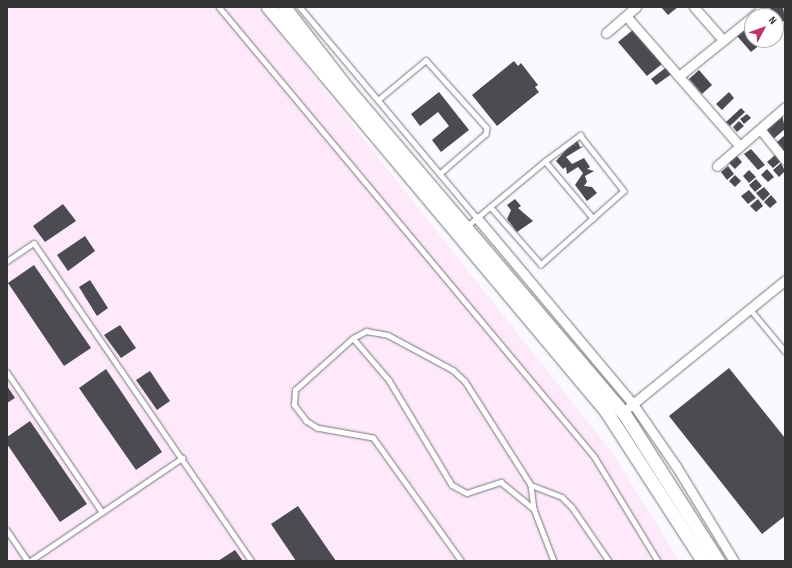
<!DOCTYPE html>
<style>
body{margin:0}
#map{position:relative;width:792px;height:568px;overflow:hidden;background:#f9f9fe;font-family:"Sofia Sans Condensed",sans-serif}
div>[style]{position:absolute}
.industrial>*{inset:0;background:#fde9f9}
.building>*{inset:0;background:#4b4b51}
.roads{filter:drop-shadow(0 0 1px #74747a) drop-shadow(0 0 1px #74747a)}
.service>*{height:4.5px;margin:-2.25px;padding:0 2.25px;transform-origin:2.25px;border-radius:2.25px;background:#fff}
.minor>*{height:9px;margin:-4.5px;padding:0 4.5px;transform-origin:4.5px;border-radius:4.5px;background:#fff}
.secondary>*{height:13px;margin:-6.5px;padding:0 6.5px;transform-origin:6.5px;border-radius:6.5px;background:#fff}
span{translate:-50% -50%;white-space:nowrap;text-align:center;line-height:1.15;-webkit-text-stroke:4px #fff;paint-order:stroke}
.frame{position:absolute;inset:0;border:8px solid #353538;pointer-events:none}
.north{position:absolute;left:744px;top:8px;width:40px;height:40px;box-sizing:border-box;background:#fff;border:1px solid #aeaeaf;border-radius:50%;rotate:49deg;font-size:11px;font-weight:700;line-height:16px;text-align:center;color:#353538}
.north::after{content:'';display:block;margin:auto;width:14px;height:18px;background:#be336a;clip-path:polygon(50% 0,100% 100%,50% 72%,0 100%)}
</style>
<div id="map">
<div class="industrial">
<div style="clip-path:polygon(7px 7px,259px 7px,614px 455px,679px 561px,7px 561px)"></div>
</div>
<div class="building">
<div style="clip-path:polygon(661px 7px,678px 7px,668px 15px)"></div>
<div style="clip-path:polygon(783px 7px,785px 20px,782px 23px,770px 8px)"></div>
<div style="clip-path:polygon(747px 28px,752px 40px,761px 44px,751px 52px,737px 36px)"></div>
<div style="clip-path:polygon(634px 29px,662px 64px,647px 76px,618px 42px)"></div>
<div style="clip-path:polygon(514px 61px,518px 66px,521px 63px,538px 85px,535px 87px,539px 92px,497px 126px,472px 95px)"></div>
<div style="clip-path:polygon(668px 66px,673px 73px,656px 85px,651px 79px)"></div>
<div style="clip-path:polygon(699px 70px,712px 85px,702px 94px,689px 79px)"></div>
<div style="clip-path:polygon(439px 92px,469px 130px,441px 152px,432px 140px,449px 126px,438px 112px,420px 126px,411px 114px)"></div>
<div style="clip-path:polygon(729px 92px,734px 98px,722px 110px,716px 104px)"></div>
<div style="clip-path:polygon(741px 108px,745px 112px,730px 126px,726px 122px)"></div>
<div style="clip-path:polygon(747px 114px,751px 118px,744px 124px,740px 119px)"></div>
<div style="clip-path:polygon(782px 114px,785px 129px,772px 140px,763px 129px)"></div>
<div style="clip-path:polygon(739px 121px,744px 126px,737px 132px,733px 127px)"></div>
<div style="clip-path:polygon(785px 135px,785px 153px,776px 143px)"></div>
<div style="clip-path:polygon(577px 139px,580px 147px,584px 146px,566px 157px,572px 164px,584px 158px,590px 167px,587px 169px,594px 171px,585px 176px,587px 182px,584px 186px,592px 187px,597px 193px,587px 201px,575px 185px,583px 173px,578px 167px,567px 174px,566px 167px,563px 169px,556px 161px,572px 143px,576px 146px,573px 143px)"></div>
<div style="clip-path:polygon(751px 149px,765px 165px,758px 170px,744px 154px)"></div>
<div style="clip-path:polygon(736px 155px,742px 162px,735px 169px,728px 162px)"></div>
<div style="clip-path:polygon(775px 155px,780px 162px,773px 168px,767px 162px)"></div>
<div style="clip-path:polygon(781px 163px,785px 171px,779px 177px,773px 170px)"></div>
<div style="clip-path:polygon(728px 166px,734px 174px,727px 180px,721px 172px)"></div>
<div style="clip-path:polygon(767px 169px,774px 177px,768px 182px,761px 175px)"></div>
<div style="clip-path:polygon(749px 170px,756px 177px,749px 183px,743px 176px)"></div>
<div style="clip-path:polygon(735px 175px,741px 181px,735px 187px,729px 181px)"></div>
<div style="clip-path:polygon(756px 179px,762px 186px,755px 192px,749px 185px)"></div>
<div style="clip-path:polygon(764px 187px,770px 194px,763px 201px,756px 193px)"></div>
<div style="clip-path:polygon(749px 190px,756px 198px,748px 204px,741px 196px)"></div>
<div style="clip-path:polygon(771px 195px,777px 202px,770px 208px,764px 202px)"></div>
<div style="clip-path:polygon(515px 199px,521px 206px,518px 208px,533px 221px,517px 232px,507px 219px,511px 210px,507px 205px)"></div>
<div style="clip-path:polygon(758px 199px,763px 206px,756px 212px,750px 206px)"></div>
<div style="clip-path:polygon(63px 204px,76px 221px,45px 242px,33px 226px)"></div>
<div style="clip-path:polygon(85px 236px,95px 251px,68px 271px,57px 255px)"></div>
<div style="clip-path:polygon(34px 265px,91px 348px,64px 366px,8px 283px)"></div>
<div style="clip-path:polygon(90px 280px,108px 308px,97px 316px,79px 287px)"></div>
<div style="clip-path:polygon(120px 325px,136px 348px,121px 358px,104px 335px)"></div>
<div style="clip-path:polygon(729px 368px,785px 438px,785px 516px,762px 534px,669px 416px)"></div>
<div style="clip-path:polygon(106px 369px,162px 452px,136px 470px,79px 388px)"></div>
<div style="clip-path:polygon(150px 371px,170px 401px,157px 410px,136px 380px)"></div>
<div style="clip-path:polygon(7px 386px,15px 398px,7px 403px)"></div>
<div style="clip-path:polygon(30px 421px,87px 504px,60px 522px,7px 444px,7px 437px)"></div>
<div style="clip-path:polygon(298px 506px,336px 561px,296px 561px,271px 524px)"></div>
<div style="clip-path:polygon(235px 550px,243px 561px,218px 561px)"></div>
</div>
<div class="roads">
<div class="service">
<div style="left:219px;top:7px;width:585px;rotate:50.13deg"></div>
<div style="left:594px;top:456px;width:123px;rotate:58.6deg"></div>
<div style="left:300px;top:7px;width:275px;rotate:50deg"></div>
<div style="left:378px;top:100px;width:62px;rotate:-39.8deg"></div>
<div style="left:426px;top:60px;width:91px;rotate:48.1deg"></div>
<div style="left:487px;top:128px;width:6px;rotate:99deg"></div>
<div style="left:486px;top:134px;width:61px;rotate:139deg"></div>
<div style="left:545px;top:161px;width:75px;rotate:49.9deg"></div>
<div style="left:466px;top:227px;width:103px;rotate:-39.9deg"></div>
<div style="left:545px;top:161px;width:44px;rotate:-36.6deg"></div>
<div style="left:580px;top:135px;width:71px;rotate:51.8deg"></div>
<div style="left:624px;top:191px;width:111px;rotate:138.3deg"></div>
<div style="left:541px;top:265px;width:77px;rotate:-131.3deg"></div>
<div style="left:7px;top:261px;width:32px;rotate:-34deg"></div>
<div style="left:34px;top:243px;width:386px;rotate:55.6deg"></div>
<div style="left:750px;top:309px;width:55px;rotate:50.2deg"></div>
<div style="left:353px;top:338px;width:55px;rotate:49.4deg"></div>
<div style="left:389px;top:380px;width:122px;rotate:59deg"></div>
<div style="left:452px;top:485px;width:17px;rotate:28deg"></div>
<div style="left:467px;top:493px;width:36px;rotate:-18deg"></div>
<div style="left:501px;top:482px;width:43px;rotate:39.3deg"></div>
<div style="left:7px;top:372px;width:169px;rotate:55.8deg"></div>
<div style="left:531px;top:485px;width:33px;rotate:21deg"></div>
<div style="left:562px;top:497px;width:14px;rotate:45deg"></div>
<div style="left:572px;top:507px;width:65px;rotate:55.6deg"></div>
<div style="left:7px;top:530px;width:37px;rotate:56deg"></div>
<div style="left:30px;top:561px;width:184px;rotate:-34.1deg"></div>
<div style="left:461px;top:561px;width:151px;rotate:-125.6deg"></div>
<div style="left:373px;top:438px;width:57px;rotate:-169.9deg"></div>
<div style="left:317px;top:428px;width:13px;rotate:-148deg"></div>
<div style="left:306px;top:421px;width:20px;rotate:-127deg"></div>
<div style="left:294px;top:405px;width:15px;rotate:-86deg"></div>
<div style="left:295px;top:390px;width:78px;rotate:-41.9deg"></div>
<div style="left:353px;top:338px;width:15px;rotate:-28deg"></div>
<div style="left:366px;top:331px;width:22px;rotate:10deg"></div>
<div style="left:388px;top:335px;width:74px;rotate:28.3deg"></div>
<div style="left:453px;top:370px;width:16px;rotate:43deg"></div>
<div style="left:465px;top:381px;width:123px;rotate:57.6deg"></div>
<div style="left:531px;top:485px;width:24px;rotate:83deg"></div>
<div style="left:534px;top:509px;width:56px;rotate:69deg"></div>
</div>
<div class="minor">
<div style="left:694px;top:7px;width:44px;rotate:48.7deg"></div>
<div style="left:626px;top:16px;width:173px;rotate:48.8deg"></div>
<div style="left:753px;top:16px;width:14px;rotate:-39deg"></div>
<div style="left:606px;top:33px;width:40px;rotate:-41deg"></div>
<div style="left:679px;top:76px;width:94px;rotate:-38.9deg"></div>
<div style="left:760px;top:129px;width:40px;rotate:51deg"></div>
<div style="left:717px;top:166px;width:90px;rotate:-40.9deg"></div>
<div style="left:477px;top:218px;width:243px;rotate:50deg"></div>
<div style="left:633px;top:404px;width:75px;rotate:55.3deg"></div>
<div style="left:676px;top:466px;width:111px;rotate:58.6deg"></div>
<div style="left:629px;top:407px;width:201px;rotate:-39.1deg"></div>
</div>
<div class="secondary">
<div style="left:268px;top:7px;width:527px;rotate:50.08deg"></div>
<div style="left:606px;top:411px;width:179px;rotate:57.1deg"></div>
<div style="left:284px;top:7px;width:101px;rotate:52.2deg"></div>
<div style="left:346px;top:87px;width:427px;rotate:49.6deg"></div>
<div style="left:623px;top:412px;width:177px;rotate:57.5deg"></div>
</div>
</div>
<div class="frame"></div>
<div class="north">N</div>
</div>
